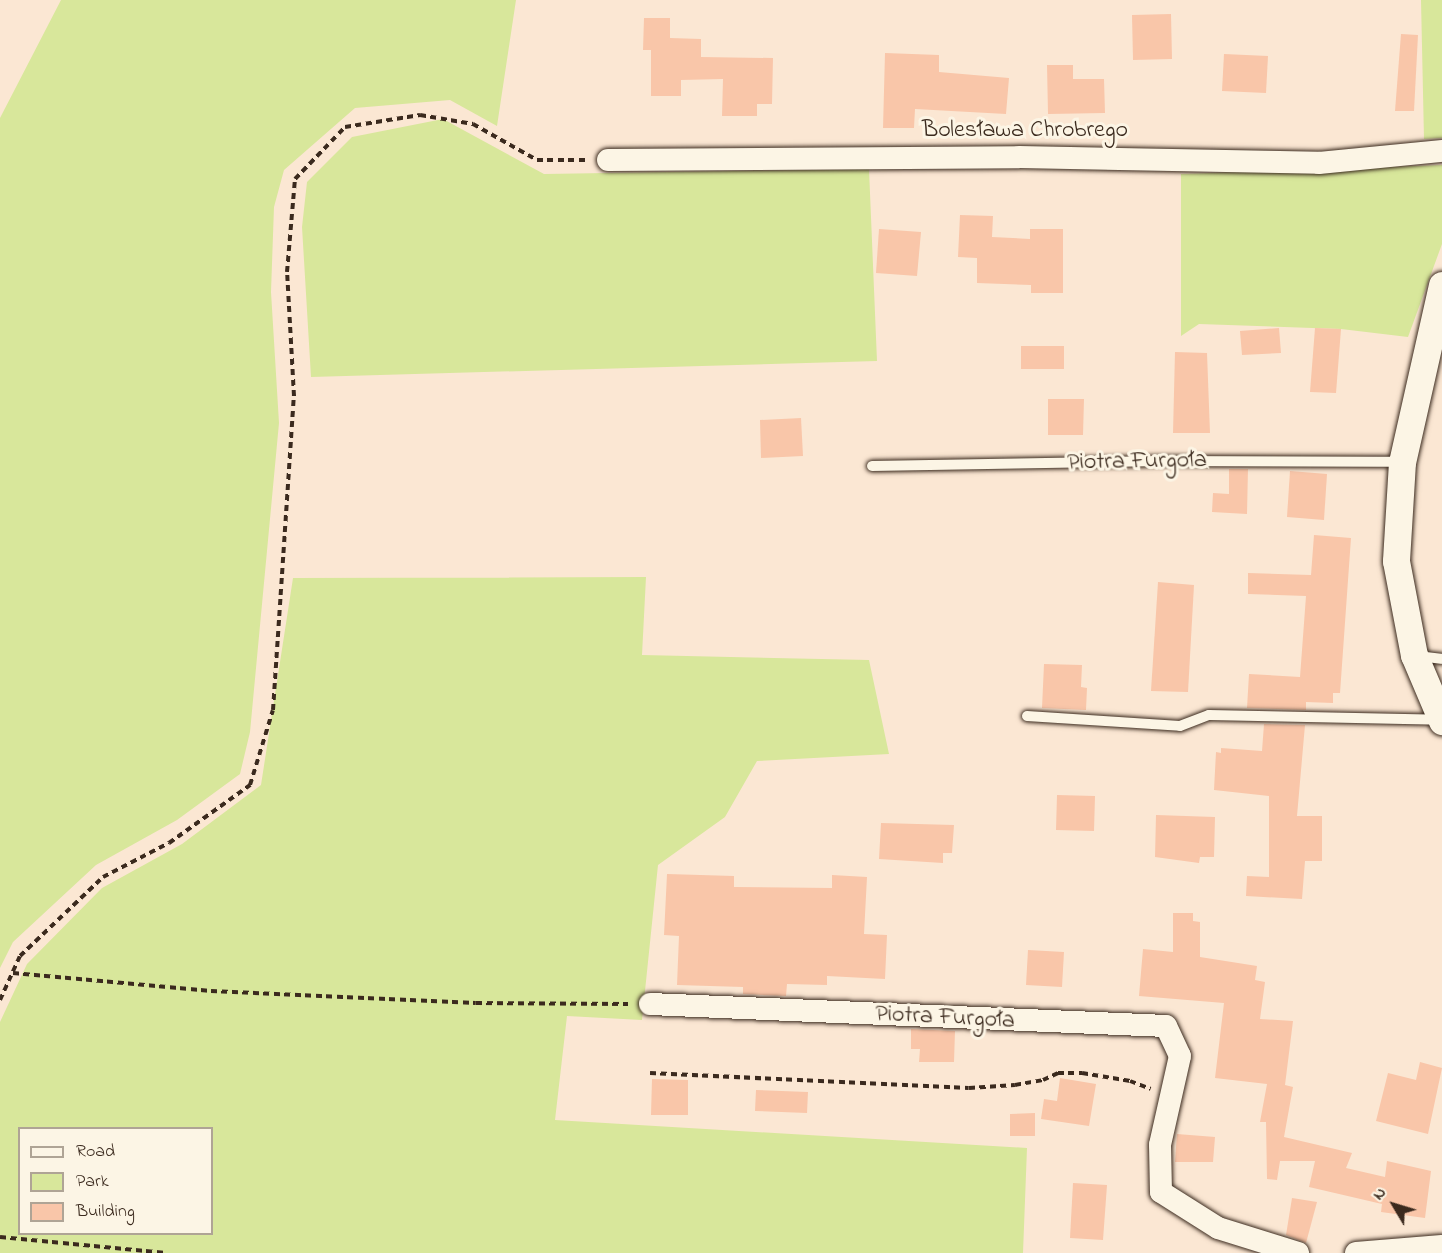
<!DOCTYPE html>
<meta charset="utf-8">
<style>
body{margin:0}
#map{position:relative;width:1442px;height:1253px;overflow:hidden;background:#fbe7d3;font-family:"Indie Flower",sans-serif}
div>[style]{position:absolute}
.green>*{inset:0;background:#d8e79b}
.building>*{inset:0;background:#f9c6a9}
.path>*{height:4px;margin-top:-2px;transform-origin:0;background:repeating-linear-gradient(90deg,#3b2a1e 0 6px,transparent 0 10.5px)}
.roads{filter:drop-shadow(0 0 2px #3b2a1e) drop-shadow(0 0 2px #3b2a1e)}
.service>*{height:10px;margin:-5px;padding:0 5px;transform-origin:5px;border-radius:5px;background:#fcf5e5}
.minor>*{height:22px;margin:-11px;padding:0 11px;transform-origin:11px;border-radius:11px;background:#fcf5e5}
.tertiary>*{height:27px;margin:-13.5px;padding:0 13.5px;transform-origin:13.5px;border-radius:13.5px;background:#fcf5e5}
span{translate:-50% -50%;white-space:nowrap;text-align:center;line-height:1.15;-webkit-text-stroke:6px #fcf5e5;paint-order:stroke}
.street-label{font-size:24px;color:#3b2a1e}
.legend{position:absolute;left:18px;top:1127px;width:195px;height:108px;box-sizing:border-box;background:#fcf5e5;border:2px solid #afa495;margin:0;padding:8px 10px;list-style:none;font-size:18px;color:#3b2a1e}
.legend li{display:flex;align-items:center;gap:12px;height:30px}
.legend b{width:30px;border:2px solid #afa495}
.north{position:absolute;left:1364px;top:1175px;width:60px;height:60px;-webkit-text-stroke:4px #fcf5e5;paint-order:stroke;rotate:308deg;font-size:16px;font-weight:700;line-height:24px;text-align:center;color:#3b2a1e}
.north::after{content:'';display:block;margin:auto;width:21px;height:27px;background:#3b2a1e;clip-path:polygon(50% 0,100% 100%,50% 72%,0 100%)}
</style>
<div id="map">
<div class="green">
<div style="clip-path:polygon(61px 0,516px 0,497px 126px,450px 100px,355px 108px,284px 170px,274px 207px,271px 292px,279px 423px,250px 732px,240px 774px,177px 820px,96px 865px,13px 942px,0 968px,0 118px)"></div>
<div style="clip-path:polygon(1421px 0,1442px 0,1442px 138px,1424px 139px)"></div>
<div style="clip-path:polygon(443px 119px,544px 174px,869px 169px,877px 361px,311px 377px,302px 227px,307px 182px,352px 137px)"></div>
<div style="clip-path:polygon(1442px 165px,1442px 244px,1408px 337px,1341px 329px,1199px 324px,1181px 336px,1181px 174px)"></div>
<div style="clip-path:polygon(evenodd,646px 577px,642px 655px,869px 660px,889px 754px,757px 761px,725px 817px,658px 865px,642px 1020px,567px 1016px,555px 1120px,1027px 1148px,1023px 1253px,0 1253px,0 1022px,27px 964px,102px 888px,182px 844px,261px 785px,293px 578px,646px 577px,20px 1128px,212px 1128px,212px 1234px,20px 1234px,20px 1128px)"></div>
</div>
<div class="building">
<div style="clip-path:polygon(1171px 14px,1172px 59px,1133px 60px,1132px 15px)"></div>
<div style="clip-path:polygon(644px 18px,670px 18px,670px 38px,701px 39px,701px 57px,773px 58px,772px 104px,757px 104px,757px 116px,722px 116px,723px 79px,681px 80px,681px 96px,651px 96px,651px 50px,643px 50px)"></div>
<div style="clip-path:polygon(1401px 34px,1418px 35px,1414px 111px,1395px 111px)"></div>
<div style="clip-path:polygon(885px 53px,939px 55px,939px 72px,1009px 78px,1006px 114px,915px 109px,914px 128px,883px 128px)"></div>
<div style="clip-path:polygon(1224px 54px,1268px 56px,1266px 93px,1222px 91px)"></div>
<div style="clip-path:polygon(1047px 65px,1073px 65px,1073px 79px,1104px 79px,1105px 113px,1048px 114px)"></div>
<div style="clip-path:polygon(960px 215px,993px 216px,992px 237px,1030px 239px,1030px 229px,1063px 229px,1063px 293px,1031px 293px,1031px 285px,977px 283px,977px 258px,958px 257px)"></div>
<div style="clip-path:polygon(879px 229px,921px 232px,917px 276px,876px 273px)"></div>
<div style="clip-path:polygon(1279px 328px,1281px 353px,1242px 355px,1240px 331px)"></div>
<div style="clip-path:polygon(1315px 328px,1341px 329px,1336px 393px,1310px 392px)"></div>
<div style="clip-path:polygon(1021px 346px,1064px 346px,1064px 369px,1021px 369px)"></div>
<div style="clip-path:polygon(1175px 352px,1207px 353px,1210px 433px,1173px 433px)"></div>
<div style="clip-path:polygon(1048px 399px,1084px 399px,1083px 435px,1048px 435px)"></div>
<div style="clip-path:polygon(801px 418px,803px 456px,761px 458px,760px 420px)"></div>
<div style="clip-path:polygon(1229px 469px,1248px 469px,1247px 514px,1212px 512px,1213px 493px,1229px 494px)"></div>
<div style="clip-path:polygon(1290px 471px,1327px 474px,1324px 520px,1287px 517px)"></div>
<div style="clip-path:polygon(1314px 535px,1351px 538px,1340px 693px,1333px 693px,1333px 703px,1306px 702px,1306px 710px,1247px 708px,1249px 674px,1300px 677px,1306px 596px,1248px 594px,1248px 573px,1311px 575px)"></div>
<div style="clip-path:polygon(1158px 582px,1194px 585px,1188px 692px,1151px 691px)"></div>
<div style="clip-path:polygon(1044px 664px,1082px 665px,1081px 687px,1087px 688px,1086px 710px,1042px 708px)"></div>
<div style="clip-path:polygon(1264px 724px,1305px 725px,1297px 816px,1322px 816px,1322px 861px,1305px 861px,1302px 899px,1246px 896px,1247px 876px,1269px 877px,1269px 796px,1214px 790px,1216px 752px,1221px 753px,1221px 748px,1262px 751px)"></div>
<div style="clip-path:polygon(1057px 795px,1095px 796px,1094px 831px,1056px 830px)"></div>
<div style="clip-path:polygon(1156px 815px,1215px 817px,1214px 857px,1200px 857px,1199px 863px,1155px 857px)"></div>
<div style="clip-path:polygon(881px 823px,954px 825px,952px 853px,943px 853px,943px 863px,879px 859px)"></div>
<div style="clip-path:polygon(667px 874px,734px 876px,734px 887px,832px 888px,832px 875px,867px 877px,864px 934px,887px 935px,885px 979px,827px 976px,827px 985px,787px 984px,786px 996px,743px 994px,743px 987px,677px 985px,679px 936px,664px 935px)"></div>
<div style="clip-path:polygon(1173px 913px,1193px 913px,1193px 921px,1200px 922px,1200px 957px,1257px 966px,1255px 980px,1265px 982px,1260px 1019px,1293px 1021px,1285px 1085px,1293px 1087px,1284px 1137px,1352px 1153px,1346px 1168px,1385px 1177px,1387px 1161px,1431px 1171px,1425px 1218px,1381px 1212px,1382px 1204px,1309px 1187px,1315px 1161px,1280px 1161px,1277px 1180px,1267px 1179px,1266px 1122px,1260px 1122px,1267px 1084px,1215px 1078px,1224px 1003px,1139px 996px,1143px 949px,1173px 952px)"></div>
<div style="clip-path:polygon(1028px 950px,1064px 952px,1062px 987px,1026px 985px)"></div>
<div style="clip-path:polygon(911px 1029px,955px 1031px,954px 1062px,919px 1062px,920px 1049px,911px 1049px)"></div>
<div style="clip-path:polygon(1420px 1062px,1442px 1068px,1428px 1134px,1376px 1121px,1388px 1073px,1416px 1080px)"></div>
<div style="clip-path:polygon(1060px 1078px,1096px 1084px,1089px 1126px,1041px 1119px,1044px 1099px,1057px 1101px)"></div>
<div style="clip-path:polygon(652px 1079px,688px 1080px,688px 1115px,651px 1115px)"></div>
<div style="clip-path:polygon(756px 1090px,808px 1092px,807px 1113px,755px 1111px)"></div>
<div style="clip-path:polygon(1035px 1113px,1035px 1136px,1010px 1136px,1010px 1114px)"></div>
<div style="clip-path:polygon(1177px 1134px,1215px 1137px,1213px 1162px,1175px 1162px)"></div>
<div style="clip-path:polygon(1073px 1183px,1107px 1185px,1103px 1240px,1070px 1238px)"></div>
<div style="clip-path:polygon(1292px 1198px,1317px 1202px,1306px 1243px,1286px 1235px)"></div>
</div>
<div class="path">
<div style="left:13px;top:973px;width:199px;rotate:5.2deg"></div>
<div style="left:211px;top:991px;width:265px;rotate:2.6deg"></div>
<div style="left:476px;top:1003px;width:152px;rotate:0.4deg"></div>
<div style="left:0;top:1000px;width:48px;rotate:-65.6deg"></div>
<div style="left:20px;top:956px;width:115px;rotate:-43.6deg"></div>
<div style="left:103px;top:877px;width:74px;rotate:-27.3deg"></div>
<div style="left:169px;top:843px;width:100px;rotate:-35.6deg"></div>
<div style="left:250px;top:785px;width:78px;rotate:-73deg"></div>
<div style="left:273px;top:710px;width:315px;rotate:-86.2deg"></div>
<div style="left:294px;top:396px;width:124px;rotate:-93.2deg"></div>
<div style="left:287px;top:272px;width:93px;rotate:-85.1deg"></div>
<div style="left:295px;top:179px;width:72px;rotate:-46.1deg"></div>
<div style="left:345px;top:127px;width:76px;rotate:-9.1deg"></div>
<div style="left:420px;top:115px;width:54px;rotate:9.6deg"></div>
<div style="left:473px;top:124px;width:73px;rotate:29.4deg"></div>
<div style="left:537px;top:160px;width:51px"></div>
<div style="left:650px;top:1073px;width:319px;rotate:2.7deg"></div>
<div style="left:969px;top:1088px;width:46px;rotate:-3.7deg"></div>
<div style="left:1015px;top:1085px;width:28px;rotate:-10deg"></div>
<div style="left:1043px;top:1080px;width:17px;rotate:-25deg"></div>
<div style="left:1058px;top:1073px;width:24px"></div>
<div style="left:1082px;top:1073px;width:49px;rotate:9.5deg"></div>
<div style="left:1130px;top:1081px;width:22px;rotate:21deg"></div>
<div style="left:0;top:1237px;width:167px;rotate:5.5deg"></div>
</div>
<div class="roads">
<div class="service">
<div style="left:872px;top:466px;width:290px;rotate:-1deg"></div>
<div style="left:1162px;top:461px;width:240px;rotate:0.2deg"></div>
<div style="left:1418px;top:656px;width:24px;rotate:7deg"></div>
<div style="left:1027px;top:716px;width:153px;rotate:3.7deg"></div>
<div style="left:1180px;top:726px;width:31px;rotate:-21deg"></div>
<div style="left:1209px;top:715px;width:232px;rotate:1.2deg"></div>
</div>
<div class="minor">
<div style="left:608px;top:160px;width:411px;rotate:-0.4deg"></div>
<div style="left:1019px;top:157px;width:300px;rotate:1.1deg"></div>
<div style="left:1319px;top:163px;width:124px;rotate:-5.6deg"></div>
<div style="left:650px;top:1004px;width:516px;rotate:2.44deg"></div>
<div style="left:1166px;top:1026px;width:33px;rotate:65deg"></div>
<div style="left:1180px;top:1056px;width:91px;rotate:102.7deg"></div>
<div style="left:1160px;top:1145px;width:47px;rotate:88.8deg"></div>
<div style="left:1161px;top:1192px;width:67px;rotate:32.3deg"></div>
<div style="left:1218px;top:1228px;width:84px;rotate:17.4deg"></div>
<div style="left:1356px;top:1253px;width:86px;rotate:-4.7deg"></div>
</div>
<div class="tertiary">
<div style="left:1442px;top:285px;width:181px;rotate:102.7deg"></div>
<div style="left:1402px;top:462px;width:99px;rotate:93.5deg"></div>
<div style="left:1396px;top:561px;width:96px;rotate:79.2deg"></div>
<div style="left:1414px;top:655px;width:72px;rotate:67deg"></div>
</div>
</div>
<div class="street-label">
<span style="left:1025px;top:131px">Bolesława Chrobrego</span>
<span style="left:1137px;top:462px;rotate:-1deg">Piotra Furgoła</span>
<span style="left:945px;top:1018px;rotate:3deg">Piotra Furgoła</span>
</div>
<ul class="legend">
<li><b style="height:8px;background:#fcf5e5"></b>Road</li>
<li><b style="height:16px;background:#d8e79b"></b>Park</li>
<li><b style="height:16px;background:#f9c6a9"></b>Building</li>
</ul>
<div class="north">N</div>
</div>
